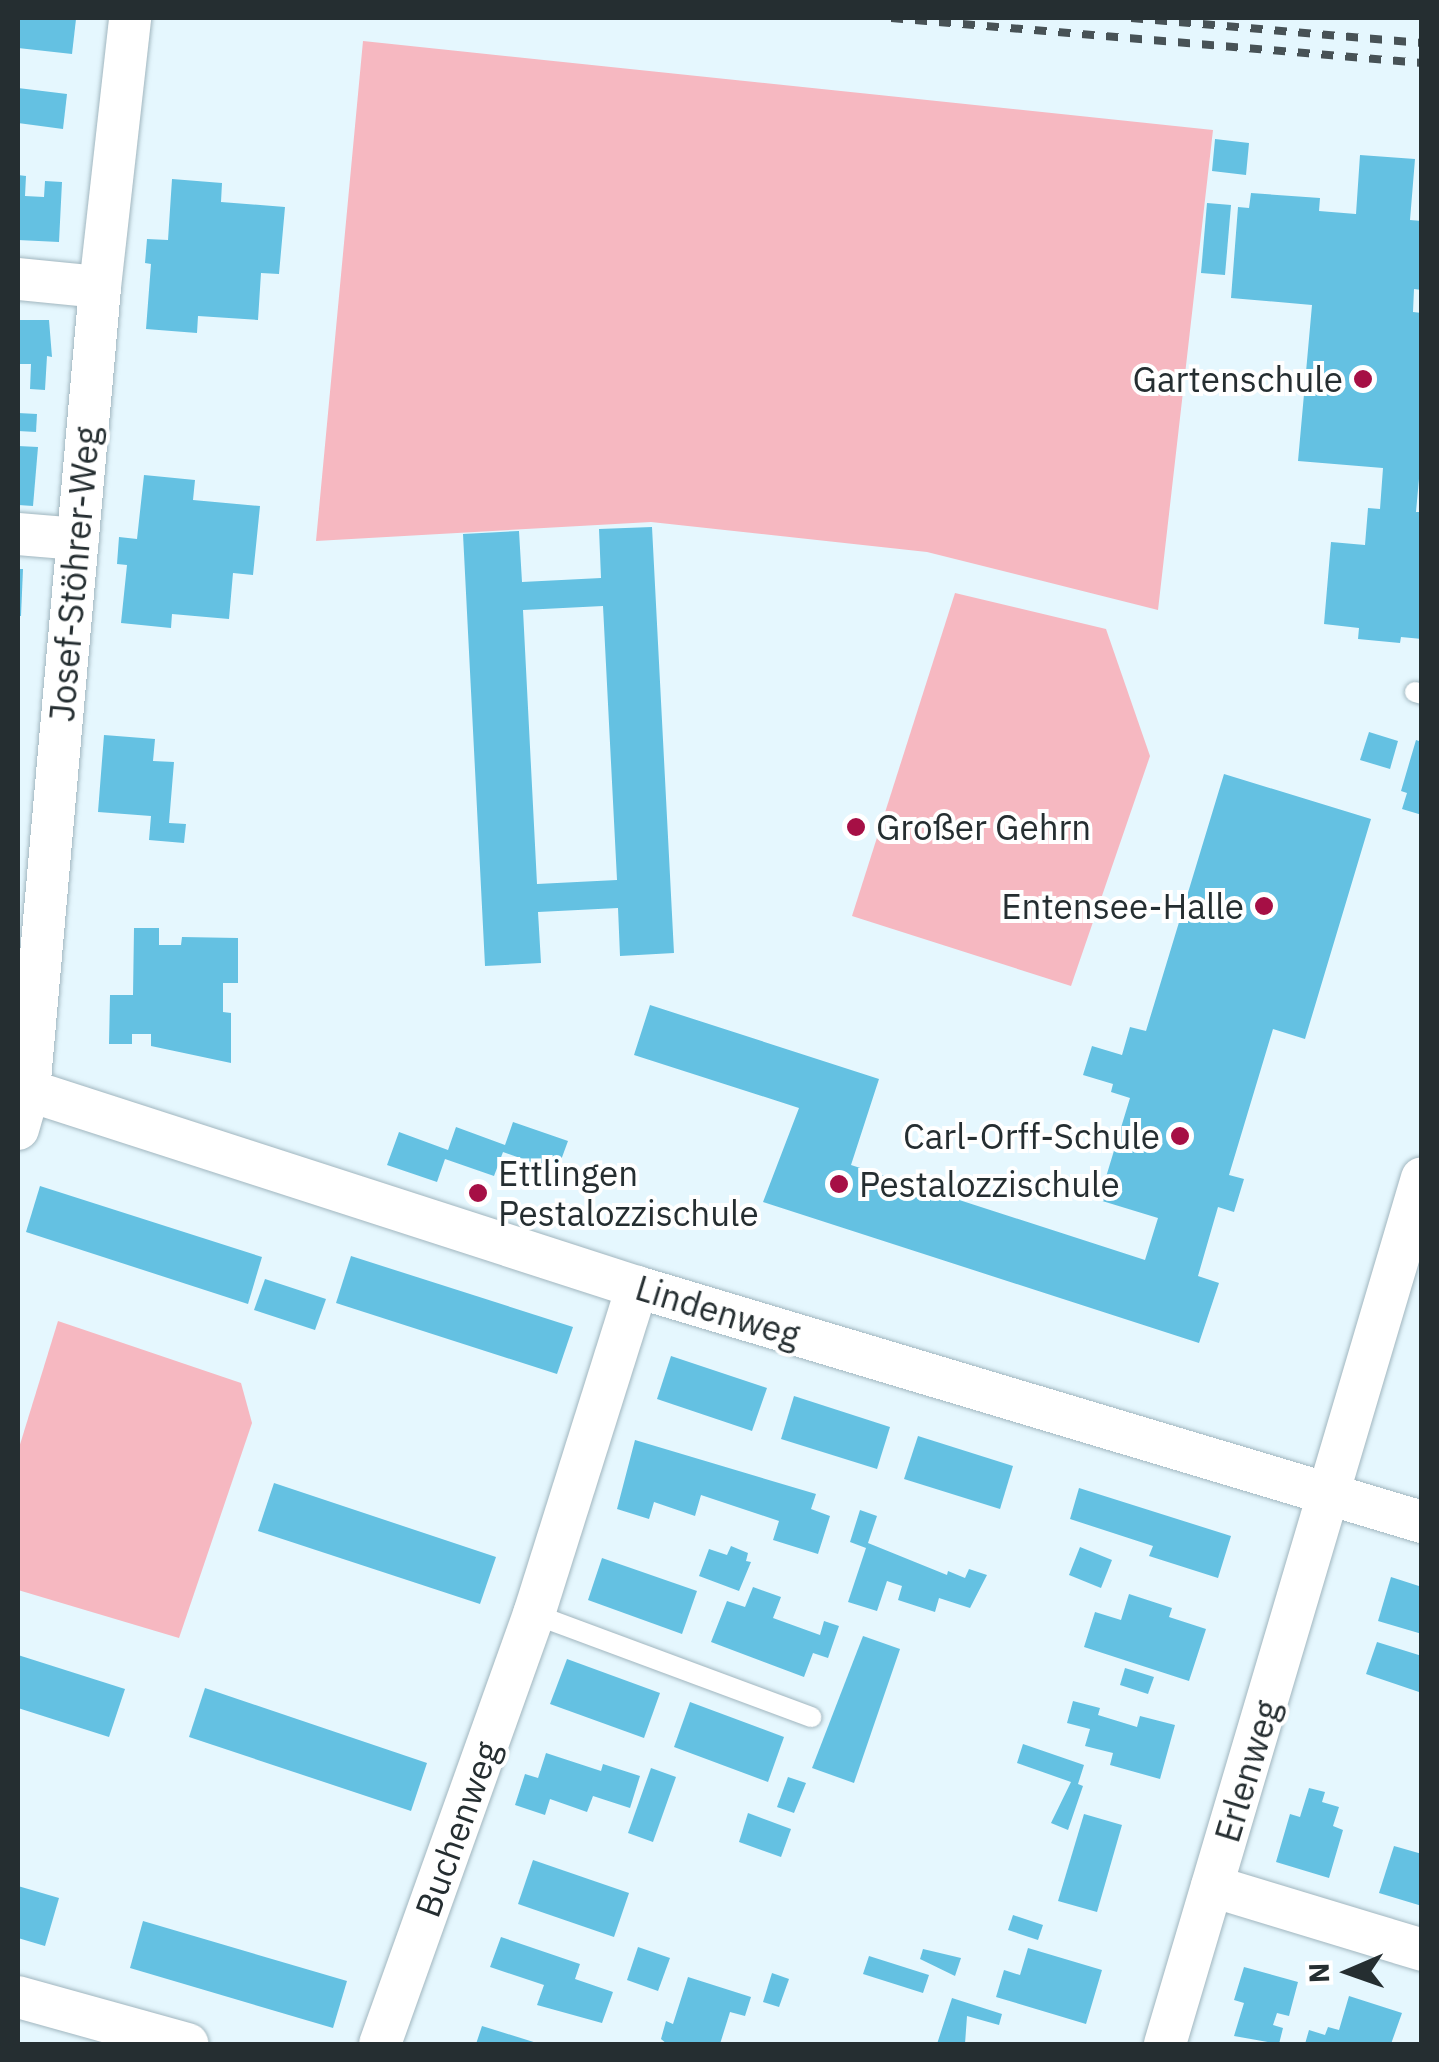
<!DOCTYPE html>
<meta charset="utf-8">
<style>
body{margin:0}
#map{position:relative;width:1439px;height:2062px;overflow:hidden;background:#e5f7fe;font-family:"IBM Plex Sans",sans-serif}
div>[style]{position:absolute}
.green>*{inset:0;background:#f6b8c1}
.building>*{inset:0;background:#64c1e2}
.roads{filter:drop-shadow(0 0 2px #a1b6bf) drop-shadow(0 0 2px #a1b6bf)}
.lane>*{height:20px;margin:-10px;padding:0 10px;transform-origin:10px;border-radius:10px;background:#fff}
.street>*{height:42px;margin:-21px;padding:0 21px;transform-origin:21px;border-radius:21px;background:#fff}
.rail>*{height:8px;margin-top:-4px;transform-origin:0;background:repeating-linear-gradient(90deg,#475256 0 12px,transparent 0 24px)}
.dots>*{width:28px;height:28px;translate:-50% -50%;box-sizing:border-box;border:5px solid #fff;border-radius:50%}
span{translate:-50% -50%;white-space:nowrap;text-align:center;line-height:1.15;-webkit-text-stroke:8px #fff;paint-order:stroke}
.poi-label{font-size:35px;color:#252e31}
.right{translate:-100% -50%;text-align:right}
.left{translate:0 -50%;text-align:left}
.street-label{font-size:35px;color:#252e31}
.frame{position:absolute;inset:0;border:20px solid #252e31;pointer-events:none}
.north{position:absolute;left:1299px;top:1922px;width:100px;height:100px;-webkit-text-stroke:8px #fff;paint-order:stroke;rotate:268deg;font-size:28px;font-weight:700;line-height:40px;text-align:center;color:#252e31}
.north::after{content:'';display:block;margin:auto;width:35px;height:45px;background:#252e31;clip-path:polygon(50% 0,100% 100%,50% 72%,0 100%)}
</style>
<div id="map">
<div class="green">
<div style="clip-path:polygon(363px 41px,1213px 130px,1158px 610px,927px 552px,651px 522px,316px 541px)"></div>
<div style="clip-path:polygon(955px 593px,1106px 629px,1150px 756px,1071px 986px,852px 916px)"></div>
<div style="clip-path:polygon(58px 1321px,241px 1383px,252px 1423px,179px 1638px,18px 1590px,18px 1451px)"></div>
</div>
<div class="building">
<div style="clip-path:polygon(18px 18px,76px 19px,72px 54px,18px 48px)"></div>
<div style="clip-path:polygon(18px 88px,67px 94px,63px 129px,18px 123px)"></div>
<div style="clip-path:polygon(1215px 139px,1249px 143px,1246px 175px,1212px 171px)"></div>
<div style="clip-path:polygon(1360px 155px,1415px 159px,1410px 220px,1422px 221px,1422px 290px,1414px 289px,1413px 312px,1422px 313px,1422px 446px,1416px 512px,1422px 512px,1422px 639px,1401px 637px,1400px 643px,1358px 639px,1359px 628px,1324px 624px,1331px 542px,1365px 545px,1368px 508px,1380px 509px,1383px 468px,1298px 461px,1312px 305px,1231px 298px,1238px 207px,1249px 208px,1251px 193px,1320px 198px,1319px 211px,1356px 214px)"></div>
<div style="clip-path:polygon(18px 175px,26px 176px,25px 196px,44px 197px,45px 181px,62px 182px,59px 242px,18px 240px)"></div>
<div style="clip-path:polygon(172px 179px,222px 183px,221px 202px,285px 207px,279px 274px,261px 273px,258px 320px,198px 316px,197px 333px,146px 329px,151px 264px,145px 263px,147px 239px,168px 240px)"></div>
<div style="clip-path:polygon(1207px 203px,1231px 205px,1225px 275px,1201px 273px)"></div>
<div style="clip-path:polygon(18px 320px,49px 320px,52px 357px,47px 356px,45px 390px,30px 389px,31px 364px,18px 364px)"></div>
<div style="clip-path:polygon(18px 413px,37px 414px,36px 432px,18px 431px)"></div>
<div style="clip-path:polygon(18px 446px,38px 447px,33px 506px,18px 505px)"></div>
<div style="clip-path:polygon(144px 475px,195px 480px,193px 500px,260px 506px,253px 575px,233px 573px,229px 619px,172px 614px,171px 628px,121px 623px,127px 565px,117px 564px,119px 537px,137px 539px)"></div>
<div style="clip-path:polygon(evenodd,652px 527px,674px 953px,620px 956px,618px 908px,538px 912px,541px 963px,485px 966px,463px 534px,519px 531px,522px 582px,601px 578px,599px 529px,652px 527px,603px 606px,617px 880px,537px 884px,523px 610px,603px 606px)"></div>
<div style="clip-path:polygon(18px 569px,23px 569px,21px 616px,18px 616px)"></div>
<div style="clip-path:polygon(1369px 732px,1398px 741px,1390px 769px,1360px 760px)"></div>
<div style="clip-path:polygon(104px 735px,155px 739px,153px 761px,174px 762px,169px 823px,186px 824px,184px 843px,149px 840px,151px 816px,98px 812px)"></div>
<div style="clip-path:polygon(1416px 740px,1422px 742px,1422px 815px,1402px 809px,1407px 793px,1401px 791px)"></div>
<div style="clip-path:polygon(1224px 774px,1371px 819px,1305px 1039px,1273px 1029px,1229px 1175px,1244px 1179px,1234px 1212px,1218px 1207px,1198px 1276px,1219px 1283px,1199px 1343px,763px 1202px,799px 1108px,634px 1055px,650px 1005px,879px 1079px,851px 1165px,1145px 1260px,1158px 1218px,1099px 1200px,1130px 1098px,1111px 1092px,1113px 1084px,1083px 1075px,1092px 1046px,1122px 1055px,1130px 1027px,1146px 1031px)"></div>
<div style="clip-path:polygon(134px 928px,159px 928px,159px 945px,181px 945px,182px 937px,238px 938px,238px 983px,223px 983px,223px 1012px,231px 1013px,231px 1063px,151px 1046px,151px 1034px,132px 1034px,132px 1044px,109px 1044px,110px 995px,133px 995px)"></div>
<div style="clip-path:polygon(513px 1122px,568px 1141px,557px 1171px,503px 1152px,494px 1176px,445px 1159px,437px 1182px,387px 1165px,399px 1132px,448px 1150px,456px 1127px,505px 1145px)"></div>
<div style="clip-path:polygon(40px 1186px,262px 1257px,248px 1304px,26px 1232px)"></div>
<div style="clip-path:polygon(351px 1256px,573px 1327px,557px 1374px,336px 1303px)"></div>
<div style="clip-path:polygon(265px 1279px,326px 1299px,315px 1330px,254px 1310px)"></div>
<div style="clip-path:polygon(671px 1356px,767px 1388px,752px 1431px,657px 1399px)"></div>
<div style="clip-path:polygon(794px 1396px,890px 1427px,877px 1469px,781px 1439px)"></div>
<div style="clip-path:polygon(918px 1436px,1013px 1466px,1000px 1509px,904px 1479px)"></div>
<div style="clip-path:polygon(635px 1440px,816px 1494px,811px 1509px,830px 1516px,818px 1554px,773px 1540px,779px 1521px,701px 1495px,695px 1516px,654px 1502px,649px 1519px,617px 1509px)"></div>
<div style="clip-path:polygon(274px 1483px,496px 1557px,480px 1604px,258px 1531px)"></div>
<div style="clip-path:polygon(1079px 1488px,1231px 1536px,1218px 1578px,1149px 1556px,1153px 1546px,1070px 1519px)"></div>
<div style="clip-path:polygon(860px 1510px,877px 1516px,868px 1543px,947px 1575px,948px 1571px,965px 1578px,969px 1569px,987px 1575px,970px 1608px,939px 1598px,935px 1612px,898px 1600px,902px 1586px,887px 1581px,877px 1611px,848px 1602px,866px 1548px,850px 1542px)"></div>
<div style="clip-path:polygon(731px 1546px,748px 1553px,746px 1561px,751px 1562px,739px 1591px,699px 1576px,709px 1549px,727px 1555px)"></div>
<div style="clip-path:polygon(1080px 1547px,1112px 1560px,1101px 1588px,1069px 1575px)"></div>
<div style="clip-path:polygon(602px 1558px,697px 1591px,682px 1634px,588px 1600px)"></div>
<div style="clip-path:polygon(1391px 1577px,1422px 1587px,1422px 1634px,1378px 1621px)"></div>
<div style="clip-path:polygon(753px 1587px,781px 1597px,773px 1618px,820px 1635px,824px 1621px,839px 1626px,828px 1658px,813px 1653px,804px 1677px,711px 1642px,727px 1601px,745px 1607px)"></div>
<div style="clip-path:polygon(1129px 1594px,1172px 1608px,1169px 1617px,1206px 1629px,1189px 1681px,1084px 1647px,1095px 1612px,1121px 1620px)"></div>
<div style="clip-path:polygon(863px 1636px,900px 1649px,854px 1783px,812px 1768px)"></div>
<div style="clip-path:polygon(1377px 1642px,1422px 1656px,1422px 1693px,1366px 1674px)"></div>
<div style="clip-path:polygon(18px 1655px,125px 1689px,109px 1737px,18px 1708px)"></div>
<div style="clip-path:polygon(567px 1659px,660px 1693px,644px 1738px,550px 1704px)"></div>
<div style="clip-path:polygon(1125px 1668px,1154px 1677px,1148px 1694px,1120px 1685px)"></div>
<div style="clip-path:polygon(205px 1688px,427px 1763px,411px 1811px,189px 1737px)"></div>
<div style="clip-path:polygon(1073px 1701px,1100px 1708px,1098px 1715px,1137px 1727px,1140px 1716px,1175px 1725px,1160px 1779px,1110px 1765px,1113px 1753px,1085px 1746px,1090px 1729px,1067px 1723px)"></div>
<div style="clip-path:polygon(690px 1702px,784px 1737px,768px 1782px,674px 1747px)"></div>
<div style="clip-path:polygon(1023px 1744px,1084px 1765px,1078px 1784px,1083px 1786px,1068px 1830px,1051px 1823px,1071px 1782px,1017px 1763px)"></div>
<div style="clip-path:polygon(546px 1753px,601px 1771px,603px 1764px,640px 1776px,630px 1808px,593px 1796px,587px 1812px,550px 1799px,545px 1815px,515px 1805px,525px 1774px,538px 1778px)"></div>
<div style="clip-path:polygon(651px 1768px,676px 1777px,653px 1842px,628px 1833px)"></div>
<div style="clip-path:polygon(788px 1777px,806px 1783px,794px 1813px,777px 1807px)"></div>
<div style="clip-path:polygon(1309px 1788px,1325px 1792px,1322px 1802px,1339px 1807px,1333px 1826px,1343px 1830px,1329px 1878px,1276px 1862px,1290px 1814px,1300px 1817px)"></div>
<div style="clip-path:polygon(748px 1813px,791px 1829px,781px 1857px,739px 1842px)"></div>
<div style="clip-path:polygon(1084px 1814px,1122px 1825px,1097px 1912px,1058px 1901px)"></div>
<div style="clip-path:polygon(1394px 1846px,1422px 1854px,1422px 1906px,1379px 1893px)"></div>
<div style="clip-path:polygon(533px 1860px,629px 1893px,614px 1937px,518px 1904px)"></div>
<div style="clip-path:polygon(18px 1886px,59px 1898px,45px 1946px,18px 1938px)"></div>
<div style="clip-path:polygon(1013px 1915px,1043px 1925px,1038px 1940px,1008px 1930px)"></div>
<div style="clip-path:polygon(143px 1921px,347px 1981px,333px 2028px,130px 1968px)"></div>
<div style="clip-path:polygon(501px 1937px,580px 1964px,575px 1979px,613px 1992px,602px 2023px,537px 2005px,544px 1985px,490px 1967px)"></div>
<div style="clip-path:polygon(638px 1947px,670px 1958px,658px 1991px,627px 1980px)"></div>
<div style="clip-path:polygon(1028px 1948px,1102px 1970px,1086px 2024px,996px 1997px,1004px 1970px,1020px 1975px)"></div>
<div style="clip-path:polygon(923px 1949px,961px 1958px,955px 1976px,920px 1959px)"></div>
<div style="clip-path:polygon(869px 1956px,929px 1975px,923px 1993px,863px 1974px)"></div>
<div style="clip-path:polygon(1244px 1967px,1298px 1982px,1289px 2016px,1277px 2013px,1273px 2025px,1283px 2028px,1279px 2044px,1234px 2036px,1244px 2003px,1234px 2000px)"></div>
<div style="clip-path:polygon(772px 1973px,789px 1979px,779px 2007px,763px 2002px)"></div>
<div style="clip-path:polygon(688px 1977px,751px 1997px,745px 2016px,730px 2012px,720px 2044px,667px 2044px,661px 2039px,666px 2021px,673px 2024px)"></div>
<div style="clip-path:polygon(1349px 1996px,1402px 2013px,1391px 2044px,1305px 2044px,1309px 2030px,1325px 2035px,1328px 2027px,1339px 2030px)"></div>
<div style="clip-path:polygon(952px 1998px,1002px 2014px,999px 2025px,967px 2016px,965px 2044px,937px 2044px)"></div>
<div style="clip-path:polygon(482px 2026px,540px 2044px,476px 2044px)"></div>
</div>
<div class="roads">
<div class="lane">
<div style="left:1415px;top:692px;width:7px;rotate:16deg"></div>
<div style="left:534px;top:1614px;width:296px;rotate:20.4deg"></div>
</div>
<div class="street">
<div style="left:18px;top:279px;width:82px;rotate:5.6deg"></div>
<div style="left:18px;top:534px;width:60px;rotate:4.8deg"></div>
<div style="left:18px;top:1087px;width:651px;rotate:17.91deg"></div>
<div style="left:637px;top:1287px;width:819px;rotate:16.67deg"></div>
<div style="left:18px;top:1129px;width:40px;rotate:-74deg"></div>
<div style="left:29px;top:1091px;width:807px;rotate:-84.95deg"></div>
<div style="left:100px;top:287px;width:271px;rotate:-83.6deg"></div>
<div style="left:1212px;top:1886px;width:220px;rotate:16.9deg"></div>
<div style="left:18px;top:1997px;width:176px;rotate:15.5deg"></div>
<div style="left:380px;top:2044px;width:457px;rotate:-70.3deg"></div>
<div style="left:534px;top:1614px;width:343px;rotate:-72.5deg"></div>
<div style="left:1165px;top:2044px;width:903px;rotate:-73.47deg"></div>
</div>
</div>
<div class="rail">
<div style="left:891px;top:18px;width:533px;rotate:4.84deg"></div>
<div style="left:1131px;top:18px;width:292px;rotate:4.9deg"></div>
</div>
<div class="dots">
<div style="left:1363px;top:379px;background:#a60f45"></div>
<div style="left:856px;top:827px;background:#a60f45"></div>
<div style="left:1264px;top:906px;background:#a60f45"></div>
<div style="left:1180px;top:1136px;background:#a60f45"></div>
<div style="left:839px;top:1184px;background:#a60f45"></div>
<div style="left:478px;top:1193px;background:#a60f45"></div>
</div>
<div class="poi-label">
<span class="right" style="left:1343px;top:379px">Gartenschule</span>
<span class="left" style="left:876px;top:827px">Großer Gehrn</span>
<span class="right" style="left:1244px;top:906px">Entensee-Halle</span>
<span class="right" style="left:1160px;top:1136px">Carl-Orff-Schule</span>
<span class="left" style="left:498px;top:1193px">Ettlingen<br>Pestalozzischule</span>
<span class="left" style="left:859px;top:1184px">Pestalozzischule</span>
</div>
<div class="street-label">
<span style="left:74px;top:574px;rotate:-85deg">Josef-Stöhrer-Weg</span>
<span style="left:718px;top:1311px;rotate:17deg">Lindenweg</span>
<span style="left:1247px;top:1771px;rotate:-73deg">Erlenweg</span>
<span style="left:457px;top:1829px;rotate:-70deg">Buchenweg</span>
</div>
<div class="frame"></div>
<div class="north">N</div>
</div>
